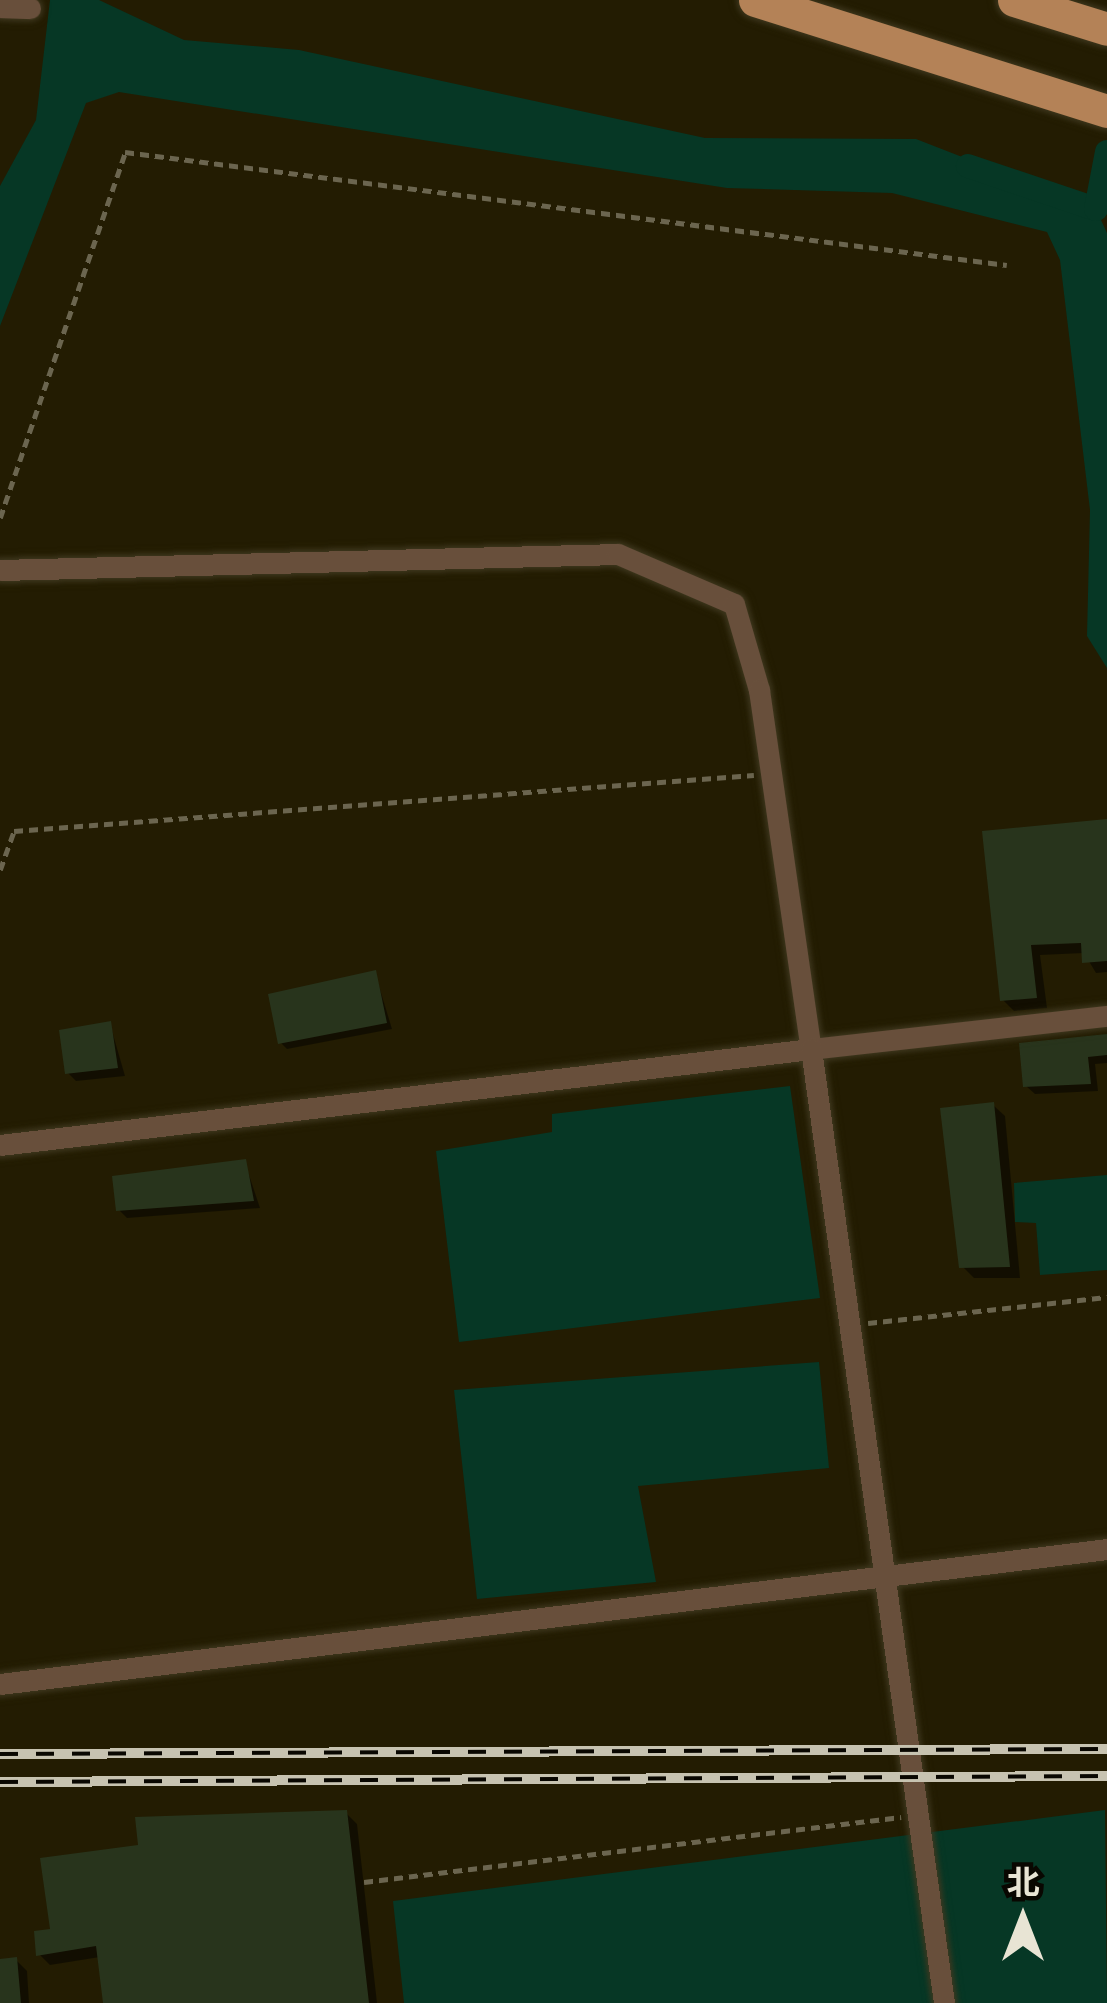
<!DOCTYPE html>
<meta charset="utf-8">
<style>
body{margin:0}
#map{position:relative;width:1107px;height:2003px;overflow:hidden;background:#231c02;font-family:Karla,"Noto Sans SC",sans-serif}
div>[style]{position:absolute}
.water>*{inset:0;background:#063725}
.shadow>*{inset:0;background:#0007}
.canal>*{height:24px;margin:-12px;padding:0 12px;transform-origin:12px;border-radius:12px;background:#063725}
.building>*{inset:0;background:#28341c}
.path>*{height:4.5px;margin-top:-2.25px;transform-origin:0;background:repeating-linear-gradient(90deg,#6b654f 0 9px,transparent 0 15px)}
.roads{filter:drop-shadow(0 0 3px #3f381f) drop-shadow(0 0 3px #3f381f)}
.street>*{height:21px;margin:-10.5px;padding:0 10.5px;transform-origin:10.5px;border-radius:10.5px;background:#684f3b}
.primary>*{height:33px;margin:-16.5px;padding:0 16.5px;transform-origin:16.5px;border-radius:16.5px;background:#b48257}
.rail>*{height:10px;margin-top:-5px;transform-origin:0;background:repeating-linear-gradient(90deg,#090701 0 18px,#c7c3b1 0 36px);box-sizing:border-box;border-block:3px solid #c7c3b1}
span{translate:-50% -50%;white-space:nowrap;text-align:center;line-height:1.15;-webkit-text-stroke:10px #090701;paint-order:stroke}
.north{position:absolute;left:963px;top:1859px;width:120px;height:120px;-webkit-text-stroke:9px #090701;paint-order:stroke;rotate:0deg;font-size:33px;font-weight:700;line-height:48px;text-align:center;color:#e8e4d4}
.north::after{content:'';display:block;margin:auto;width:42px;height:54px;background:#e8e4d4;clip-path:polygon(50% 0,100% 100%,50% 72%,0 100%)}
</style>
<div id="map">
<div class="water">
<div style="clip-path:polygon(50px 0,99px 0,184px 40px,299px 50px,705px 138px,916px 139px,1096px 209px,1107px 233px,1107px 668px,1087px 636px,1090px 510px,1060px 260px,1047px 232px,892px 193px,727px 188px,119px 92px,86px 103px,0 326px,0 186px,36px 120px)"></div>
<div style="clip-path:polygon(790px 1086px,820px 1298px,459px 1342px,436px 1151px,552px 1132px,552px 1114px)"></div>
<div style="clip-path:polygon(1107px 1175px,1107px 1270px,1040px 1275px,1036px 1223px,1015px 1222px,1014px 1183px)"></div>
<div style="clip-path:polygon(819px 1362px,829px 1468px,638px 1486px,656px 1582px,477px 1599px,454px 1390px)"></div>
<div style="clip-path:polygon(1105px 1810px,1107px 2003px,404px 2003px,393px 1901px)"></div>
</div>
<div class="shadow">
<div style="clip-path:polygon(1107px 822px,1107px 972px,1096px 973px,1084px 953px,1040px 955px,1047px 1008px,1014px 1011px,1003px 1000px,985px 834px)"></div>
<div style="clip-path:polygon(375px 973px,392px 1029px,287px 1049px,280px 1042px)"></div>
<div style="clip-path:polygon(110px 1024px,125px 1076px,76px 1081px,68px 1073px)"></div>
<div style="clip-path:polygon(1107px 1037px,1107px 1063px,1095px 1064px,1098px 1091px,1035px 1094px,1026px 1086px)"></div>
<div style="clip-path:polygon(993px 1105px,1005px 1116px,1020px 1278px,974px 1278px,962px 1266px)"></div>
<div style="clip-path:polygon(245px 1163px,260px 1208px,127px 1218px,119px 1210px)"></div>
<div style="clip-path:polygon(346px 1813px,357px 1824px,377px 2003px,106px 2003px,100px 1957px,50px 1965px,39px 1954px,53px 1931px)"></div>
<div style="clip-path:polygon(16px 1960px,27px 1971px,29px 2003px,0 2003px,0 1962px)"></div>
</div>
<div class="canal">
<div style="left:968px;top:166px;width:135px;rotate:18.6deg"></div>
<div style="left:1096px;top:209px;width:58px;rotate:-79.1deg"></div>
</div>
<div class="building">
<div style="clip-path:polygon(1107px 819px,1107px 961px,1082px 963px,1081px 943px,1031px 945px,1037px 998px,1000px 1001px,982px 831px)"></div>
<div style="clip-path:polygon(376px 970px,387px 1023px,278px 1044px,268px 994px)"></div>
<div style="clip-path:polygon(111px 1021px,118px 1068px,65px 1074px,59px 1030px)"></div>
<div style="clip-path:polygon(1107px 1034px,1107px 1055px,1088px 1057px,1091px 1084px,1023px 1087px,1019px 1043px)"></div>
<div style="clip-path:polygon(994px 1102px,1010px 1267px,959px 1268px,940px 1108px)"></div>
<div style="clip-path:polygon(246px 1159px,254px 1201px,116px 1211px,112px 1176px)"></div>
<div style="clip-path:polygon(347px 1810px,369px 2003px,103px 2003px,96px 1946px,36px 1956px,34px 1931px,50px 1929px,40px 1858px,138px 1845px,135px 1817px)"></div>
<div style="clip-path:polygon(17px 1957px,21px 2003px,0 2003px,0 1959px)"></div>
</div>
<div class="path">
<div style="left:0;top:518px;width:387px;rotate:-71.1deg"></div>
<div style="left:125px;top:152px;width:889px;rotate:7.3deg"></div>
<div style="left:0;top:870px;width:41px;rotate:-70.3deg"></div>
<div style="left:14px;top:831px;width:742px;rotate:-4.33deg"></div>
<div style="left:868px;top:1323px;width:240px;rotate:-6.2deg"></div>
<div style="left:364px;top:1882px;width:541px;rotate:-6.9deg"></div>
</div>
<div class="roads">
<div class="street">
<div style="left:0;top:7px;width:30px;rotate:2deg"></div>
<div style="left:0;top:570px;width:618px;rotate:-1.48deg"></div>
<div style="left:618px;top:554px;width:126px;rotate:23.3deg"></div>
<div style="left:734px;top:604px;width:90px;rotate:73.8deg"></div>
<div style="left:759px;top:690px;width:363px;rotate:81.8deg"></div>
<div style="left:811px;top:1049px;width:298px;rotate:-6.4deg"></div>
<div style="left:0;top:1145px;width:817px;rotate:-6.75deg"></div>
<div style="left:811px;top:1049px;width:963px;rotate:82.06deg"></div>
<div style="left:0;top:1684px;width:1115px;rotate:-6.95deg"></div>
</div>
<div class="primary">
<div style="left:755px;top:0;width:369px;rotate:17.5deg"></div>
<div style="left:1014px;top:0;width:97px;rotate:17.3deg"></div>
</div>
</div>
<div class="rail">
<div style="left:0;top:1754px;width:1107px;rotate:-0.26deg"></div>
<div style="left:0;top:1782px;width:1107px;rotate:-0.31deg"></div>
</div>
<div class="north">北</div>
</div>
